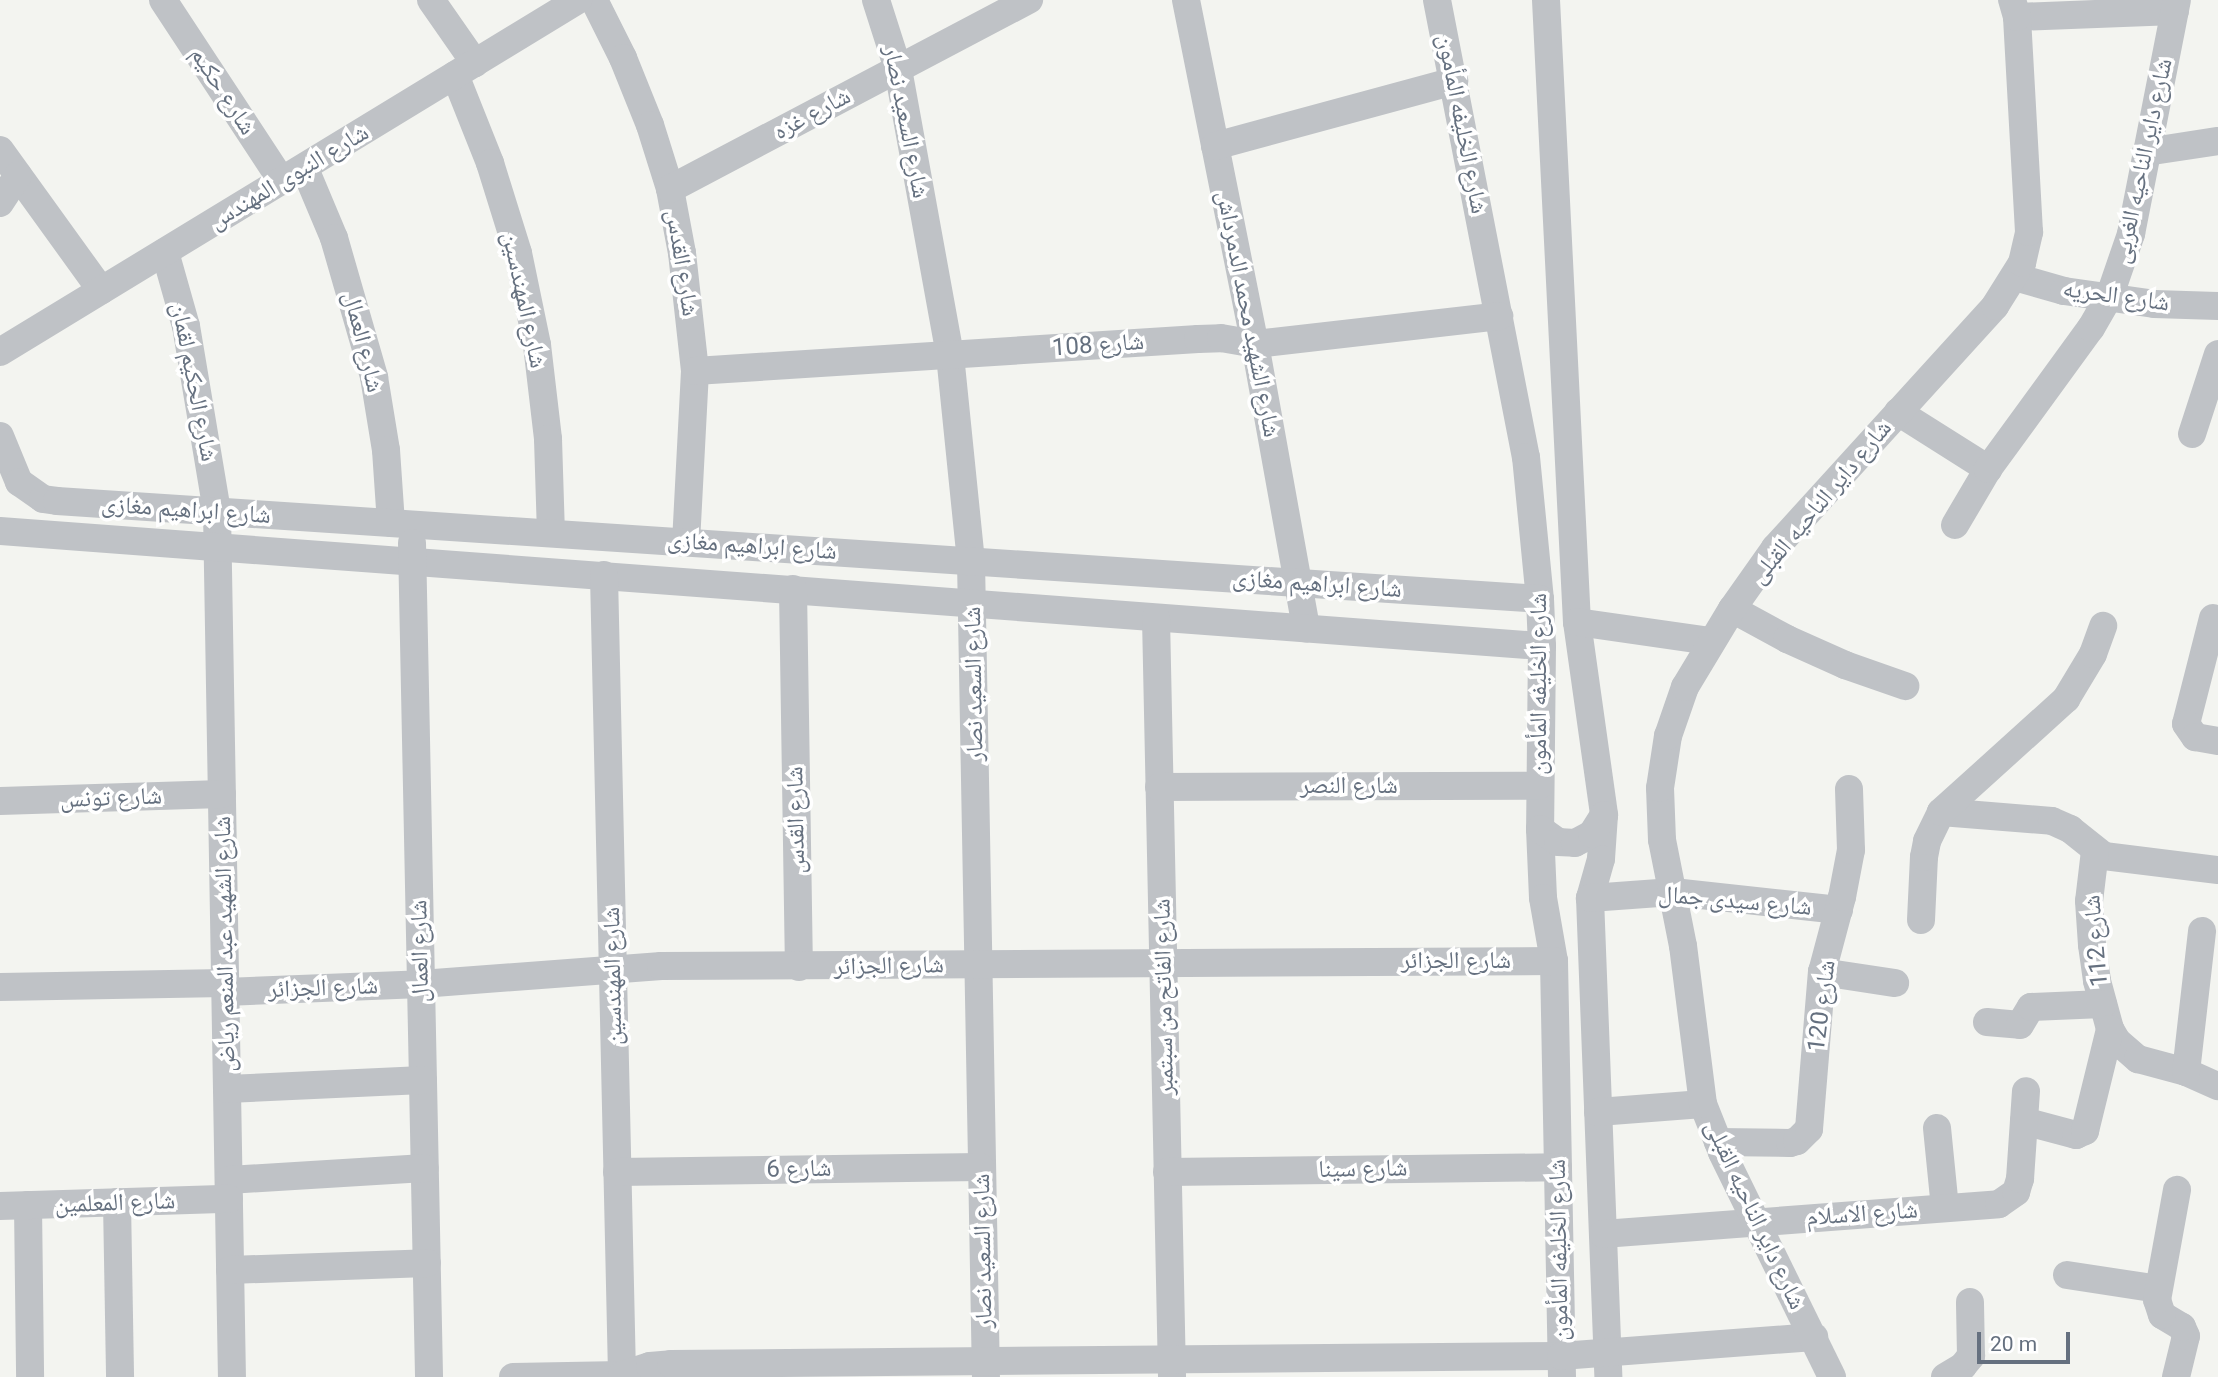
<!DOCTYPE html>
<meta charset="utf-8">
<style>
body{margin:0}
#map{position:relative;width:2218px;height:1377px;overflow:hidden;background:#f3f4f0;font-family:Roboto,"Noto Naskh Arabic",sans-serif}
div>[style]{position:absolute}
.street>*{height:28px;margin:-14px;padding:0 14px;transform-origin:14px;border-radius:14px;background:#bfc2c6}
span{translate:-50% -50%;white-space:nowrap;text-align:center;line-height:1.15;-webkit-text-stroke:7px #fff;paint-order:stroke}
.street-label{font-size:24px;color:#65707f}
.scale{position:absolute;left:1977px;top:1332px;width:93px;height:32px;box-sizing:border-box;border:4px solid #65707f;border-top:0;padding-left:9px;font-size:21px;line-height:24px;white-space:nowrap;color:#65707f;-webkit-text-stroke:5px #fff;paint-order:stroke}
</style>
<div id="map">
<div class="street">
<div style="left:163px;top:0;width:217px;rotate:56.7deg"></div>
<div style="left:431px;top:0;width:77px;rotate:55.1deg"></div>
<div style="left:594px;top:0;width:65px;rotate:63.4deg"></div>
<div style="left:623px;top:58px;width:72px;rotate:68.1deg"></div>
<div style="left:650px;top:125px;width:67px;rotate:72.6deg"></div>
<div style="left:670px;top:189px;width:65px;rotate:79.4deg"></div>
<div style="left:682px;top:253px;width:119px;rotate:83.7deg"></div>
<div style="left:695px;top:371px;width:170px;rotate:93deg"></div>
<div style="left:876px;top:0;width:72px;rotate:72.3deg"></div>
<div style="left:898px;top:69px;width:291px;rotate:79.7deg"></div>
<div style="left:950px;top:355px;width:207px;rotate:84.2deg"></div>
<div style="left:971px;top:561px;width:816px;rotate:88.95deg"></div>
<div style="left:1186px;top:0;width:351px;rotate:78.7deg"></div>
<div style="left:1255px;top:344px;width:289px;rotate:79.8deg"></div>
<div style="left:1437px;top:0;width:466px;rotate:79deg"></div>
<div style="left:1526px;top:457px;width:143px;rotate:84.4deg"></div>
<div style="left:1540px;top:599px;width:47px;rotate:87.6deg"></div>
<div style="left:1542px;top:646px;width:183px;rotate:90.6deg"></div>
<div style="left:1540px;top:829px;width:69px;rotate:87.5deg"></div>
<div style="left:1543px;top:898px;width:64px;rotate:80.1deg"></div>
<div style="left:1554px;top:961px;width:416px;rotate:88.9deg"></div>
<div style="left:1546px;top:0;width:623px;rotate:87.15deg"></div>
<div style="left:1577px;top:622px;width:195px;rotate:82deg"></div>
<div style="left:1604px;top:815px;width:44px;rotate:93.9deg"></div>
<div style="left:1601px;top:859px;width:41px;rotate:105.8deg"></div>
<div style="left:1590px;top:898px;width:479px;rotate:87.8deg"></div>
<div style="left:2017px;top:17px;width:158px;rotate:-2.2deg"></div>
<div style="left:455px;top:75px;width:95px;rotate:68.3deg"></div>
<div style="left:490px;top:163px;width:94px;rotate:72.7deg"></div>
<div style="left:518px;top:253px;width:94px;rotate:78.3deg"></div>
<div style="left:537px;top:345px;width:95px;rotate:83.3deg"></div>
<div style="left:548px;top:439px;width:94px;rotate:88.2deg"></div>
<div style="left:1215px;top:146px;width:248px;rotate:-15.2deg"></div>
<div style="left:0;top:150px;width:173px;rotate:54.2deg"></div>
<div style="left:2146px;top:152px;width:73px;rotate:-8.7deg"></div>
<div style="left:305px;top:169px;width:75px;rotate:67.2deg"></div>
<div style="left:334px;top:238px;width:145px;rotate:73.9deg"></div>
<div style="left:374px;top:377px;width:74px;rotate:80.7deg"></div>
<div style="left:386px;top:450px;width:73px;rotate:86.1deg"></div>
<div style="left:670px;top:189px;width:406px;rotate:-27.8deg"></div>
<div style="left:0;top:203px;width:33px;rotate:-57deg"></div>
<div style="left:165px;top:252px;width:77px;rotate:74.2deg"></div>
<div style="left:186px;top:326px;width:189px;rotate:80.5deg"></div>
<div style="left:217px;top:512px;width:865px;rotate:89.01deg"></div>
<div style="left:2015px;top:277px;width:51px;rotate:15.9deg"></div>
<div style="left:2064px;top:291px;width:91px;rotate:8.2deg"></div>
<div style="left:2154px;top:304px;width:64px;rotate:1.8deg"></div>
<div style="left:0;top:352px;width:677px;rotate:-31.34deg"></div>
<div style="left:695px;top:371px;width:504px;rotate:-3.64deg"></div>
<div style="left:1198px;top:339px;width:23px;rotate:-2deg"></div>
<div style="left:1221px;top:338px;width:35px;rotate:10deg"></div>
<div style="left:1255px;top:344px;width:246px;rotate:-6.5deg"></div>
<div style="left:1898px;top:412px;width:107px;rotate:32.3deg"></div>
<div style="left:2192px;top:434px;width:84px;rotate:-72deg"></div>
<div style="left:0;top:436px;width:50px;rotate:67.6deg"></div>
<div style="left:19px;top:482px;width:29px;rotate:35deg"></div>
<div style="left:43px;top:499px;width:14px;rotate:8deg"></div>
<div style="left:57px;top:501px;width:1486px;rotate:3.78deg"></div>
<div style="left:1955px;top:525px;width:65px;rotate:-59.5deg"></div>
<div style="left:1988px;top:469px;width:175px;rotate:-53.9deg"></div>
<div style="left:2091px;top:328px;width:38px;rotate:-60deg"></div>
<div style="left:2110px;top:295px;width:65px;rotate:-71deg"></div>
<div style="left:2131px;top:234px;width:238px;rotate:-78.9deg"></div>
<div style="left:0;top:531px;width:1546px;rotate:4.27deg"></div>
<div style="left:412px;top:543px;width:834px;rotate:88.83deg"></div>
<div style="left:604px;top:575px;width:802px;rotate:88.71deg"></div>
<div style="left:793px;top:589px;width:378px;rotate:89.1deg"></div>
<div style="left:1732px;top:609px;width:63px;rotate:28.6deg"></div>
<div style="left:1787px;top:639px;width:64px;rotate:24.1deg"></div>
<div style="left:1845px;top:665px;width:64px;rotate:19.3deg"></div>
<div style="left:1156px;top:618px;width:759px;rotate:88.79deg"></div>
<div style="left:2213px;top:618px;width:109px;rotate:104.3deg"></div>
<div style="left:2186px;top:724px;width:16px;rotate:55deg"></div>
<div style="left:2195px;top:737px;width:23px;rotate:10deg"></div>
<div style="left:1577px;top:622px;width:135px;rotate:8.1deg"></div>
<div style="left:1159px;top:787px;width:380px;rotate:-0.2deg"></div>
<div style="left:0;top:801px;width:222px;rotate:-1.8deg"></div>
<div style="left:1941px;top:812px;width:111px;rotate:4.6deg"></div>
<div style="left:2052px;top:821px;width:20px;rotate:24deg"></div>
<div style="left:2070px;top:829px;width:43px;rotate:38.5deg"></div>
<div style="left:2104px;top:856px;width:115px;rotate:7deg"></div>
<div style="left:1540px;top:829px;width:22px;rotate:36deg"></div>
<div style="left:1558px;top:842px;width:17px;rotate:3deg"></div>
<div style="left:1575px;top:843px;width:19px;rotate:-28deg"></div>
<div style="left:1592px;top:834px;width:22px;rotate:-58deg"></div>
<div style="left:2095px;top:851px;width:50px;rotate:96.8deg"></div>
<div style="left:2089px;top:901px;width:44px;rotate:86.1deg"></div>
<div style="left:2092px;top:945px;width:36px;rotate:82deg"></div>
<div style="left:2097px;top:981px;width:50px;rotate:74.8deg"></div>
<div style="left:2110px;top:1029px;width:14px;rotate:60deg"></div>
<div style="left:2117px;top:1041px;width:28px;rotate:41deg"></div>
<div style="left:2138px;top:1059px;width:50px;rotate:15.2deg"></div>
<div style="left:2186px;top:1072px;width:35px;rotate:24deg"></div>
<div style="left:1590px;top:898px;width:83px;rotate:-4.1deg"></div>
<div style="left:1673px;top:892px;width:167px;rotate:6.2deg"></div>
<div style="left:1921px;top:920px;width:63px;rotate:-87.3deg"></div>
<div style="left:1924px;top:857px;width:16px;rotate:-79deg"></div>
<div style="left:1927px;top:841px;width:32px;rotate:-64deg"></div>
<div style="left:1941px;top:812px;width:169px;rotate:-42.1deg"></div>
<div style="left:2066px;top:699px;width:52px;rotate:-59deg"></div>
<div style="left:2093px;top:654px;width:30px;rotate:-70deg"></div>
<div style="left:1822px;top:972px;width:74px;rotate:8.6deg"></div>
<div style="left:0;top:987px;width:225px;rotate:-1deg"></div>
<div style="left:225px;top:992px;width:196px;rotate:-2.3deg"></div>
<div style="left:421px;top:984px;width:241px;rotate:-4.3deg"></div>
<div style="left:661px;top:966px;width:893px;rotate:-0.32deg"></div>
<div style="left:1987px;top:1022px;width:33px;rotate:5deg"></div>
<div style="left:2020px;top:1025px;width:21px;rotate:-59deg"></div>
<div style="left:2031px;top:1007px;width:72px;rotate:-2.4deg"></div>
<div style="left:2186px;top:1072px;width:142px;rotate:-83.5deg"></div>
<div style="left:227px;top:1089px;width:196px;rotate:-2.6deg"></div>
<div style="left:1598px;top:1112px;width:105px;rotate:-4.4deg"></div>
<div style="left:2024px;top:1121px;width:54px;rotate:15.1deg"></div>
<div style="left:2076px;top:1135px;width:10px;rotate:-24deg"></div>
<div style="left:2085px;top:1131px;width:105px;rotate:-76.2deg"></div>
<div style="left:1937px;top:1128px;width:80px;rotate:84.3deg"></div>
<div style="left:1718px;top:1142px;width:72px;rotate:0.8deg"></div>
<div style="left:1790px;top:1143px;width:7px;rotate:-16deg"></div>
<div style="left:1797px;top:1141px;width:17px;rotate:-45deg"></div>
<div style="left:1809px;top:1129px;width:158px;rotate:-85.3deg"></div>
<div style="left:1822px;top:972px;width:78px;rotate:-75.1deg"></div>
<div style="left:1842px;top:897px;width:48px;rotate:-79.2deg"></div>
<div style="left:1851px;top:850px;width:61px;rotate:-91.9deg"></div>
<div style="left:617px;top:1172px;width:363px;rotate:-0.8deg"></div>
<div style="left:1167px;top:1172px;width:391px;rotate:-0.7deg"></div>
<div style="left:229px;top:1180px;width:196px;rotate:-3.5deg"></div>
<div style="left:117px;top:1202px;width:175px;rotate:89deg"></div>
<div style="left:28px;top:1205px;width:172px;rotate:89.3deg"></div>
<div style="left:0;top:1206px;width:229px;rotate:-1.8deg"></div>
<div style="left:1603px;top:1234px;width:397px;rotate:-4.3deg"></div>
<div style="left:1999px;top:1204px;width:21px;rotate:-35deg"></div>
<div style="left:2016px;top:1192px;width:14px;rotate:-73deg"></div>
<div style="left:2020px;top:1179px;width:88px;rotate:-86.1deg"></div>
<div style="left:230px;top:1270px;width:197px;rotate:-2deg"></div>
<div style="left:2067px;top:1275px;width:92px;rotate:8.7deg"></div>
<div style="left:513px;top:1377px;width:109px;rotate:-1.1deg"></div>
<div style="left:622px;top:1375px;width:29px;rotate:-18deg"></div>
<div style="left:650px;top:1366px;width:21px;rotate:-5deg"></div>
<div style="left:671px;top:1364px;width:890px;rotate:-0.52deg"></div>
<div style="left:1561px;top:1356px;width:254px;rotate:-4.3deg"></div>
<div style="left:1832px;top:1377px;width:250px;rotate:-116.1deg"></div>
<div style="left:1722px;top:1152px;width:52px;rotate:-111.6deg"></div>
<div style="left:1703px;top:1104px;width:159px;rotate:-97.2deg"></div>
<div style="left:1683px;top:946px;width:108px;rotate:-101.2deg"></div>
<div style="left:1662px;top:840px;width:52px;rotate:-92.2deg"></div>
<div style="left:1660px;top:788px;width:53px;rotate:-81.3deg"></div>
<div style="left:1668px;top:736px;width:52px;rotate:-70.9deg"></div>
<div style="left:1685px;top:687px;width:91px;rotate:-58.9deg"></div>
<div style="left:1732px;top:609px;width:75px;rotate:-54.8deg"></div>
<div style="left:1775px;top:548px;width:327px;rotate:-47.7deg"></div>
<div style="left:1995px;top:306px;width:51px;rotate:-57.9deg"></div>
<div style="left:2022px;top:263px;width:32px;rotate:-77deg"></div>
<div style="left:2029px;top:232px;width:215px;rotate:-93.2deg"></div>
<div style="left:2017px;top:17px;width:18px;rotate:-106deg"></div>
<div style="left:1945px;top:1377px;width:21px;rotate:-31deg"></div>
<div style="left:1963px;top:1366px;width:13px;rotate:-51deg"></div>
<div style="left:1971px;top:1356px;width:54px;rotate:-91.1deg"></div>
<div style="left:2176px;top:1377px;width:42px;rotate:-76.3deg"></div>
<div style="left:2186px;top:1336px;width:10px;rotate:-114deg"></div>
<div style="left:2182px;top:1327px;width:23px;rotate:-149deg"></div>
<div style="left:2162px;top:1315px;width:16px;rotate:-108deg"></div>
<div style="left:2157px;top:1300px;width:112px;rotate:-79.7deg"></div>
</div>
<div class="street-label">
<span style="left:223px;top:91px;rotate:57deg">شارع حكيم</span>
<span style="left:812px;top:114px;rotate:-28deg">شارع غزه</span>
<span style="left:906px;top:122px;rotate:79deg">شارع السعيد نصار</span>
<span style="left:1462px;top:124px;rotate:79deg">شارع الخليفه المأمون</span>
<span style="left:2143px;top:161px;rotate:-78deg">شارع داير الناحيه الغربى</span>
<span style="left:289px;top:177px;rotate:-31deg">شارع النبوى المهندس</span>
<span style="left:682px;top:263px;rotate:81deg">شارع القدس</span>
<span style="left:2116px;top:296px;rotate:8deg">شارع الحريه</span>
<span style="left:524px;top:300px;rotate:78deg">شارع المهندسين</span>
<span style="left:1248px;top:314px;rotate:79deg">شارع الشهيد محمد الدمرداش</span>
<span style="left:363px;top:342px;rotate:76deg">شارع العمال</span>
<span style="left:1098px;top:345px;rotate:-4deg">شارع 108</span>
<span style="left:194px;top:382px;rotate:79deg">شارع الحكيم لقمان</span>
<span style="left:1821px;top:502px;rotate:-50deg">شارع داير الناحيه القبلى</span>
<span style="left:186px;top:510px;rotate:4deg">شارع ابراهيم مغازى</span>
<span style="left:752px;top:546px;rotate:4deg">شارع ابراهيم مغازى</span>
<span style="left:1317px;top:584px;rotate:4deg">شارع ابراهيم مغازى</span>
<span style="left:974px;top:684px;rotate:-91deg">شارع السعيد نصار</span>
<span style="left:1539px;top:684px;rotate:-90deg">شارع الخليفه المأمون</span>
<span style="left:1349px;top:786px">شارع النصر</span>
<span style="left:111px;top:798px;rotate:-2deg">شارع تونس</span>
<span style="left:796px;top:820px;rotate:-91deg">شارع القدس</span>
<span style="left:1735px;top:901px;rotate:5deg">شارع سيدى جمال</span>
<span style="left:2096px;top:941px;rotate:-95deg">شارع 112</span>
<span style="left:225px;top:944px;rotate:-91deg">شارع الشهيد عبد المنعم رياض</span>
<span style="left:420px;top:951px;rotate:-91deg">شارع العمال</span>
<span style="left:1456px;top:961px">شارع الجزائر</span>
<span style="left:889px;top:966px;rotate:-1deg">شارع الجزائر</span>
<span style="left:613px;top:976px;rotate:-91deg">شارع المهندسين</span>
<span style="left:323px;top:988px;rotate:-2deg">شارع الجزائر</span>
<span style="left:1164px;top:997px;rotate:-91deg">شارع الفاتح من سبتمبر</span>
<span style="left:1822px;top:1006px;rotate:-83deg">شارع 120</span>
<span style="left:799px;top:1169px;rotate:-1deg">شارع 6</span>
<span style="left:1363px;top:1169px;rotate:-1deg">شارع سينا</span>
<span style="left:115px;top:1203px;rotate:-2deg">شارع المعلمين</span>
<span style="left:1862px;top:1214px;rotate:-4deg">شارع الاسلام</span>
<span style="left:1755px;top:1215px;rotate:65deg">شارع داير الناحيه القبلى</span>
<span style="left:1559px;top:1250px;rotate:-91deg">شارع الخليفه المأمون</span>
<span style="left:983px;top:1251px;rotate:-91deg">شارع السعيد نصار</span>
</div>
<div class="scale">20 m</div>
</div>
